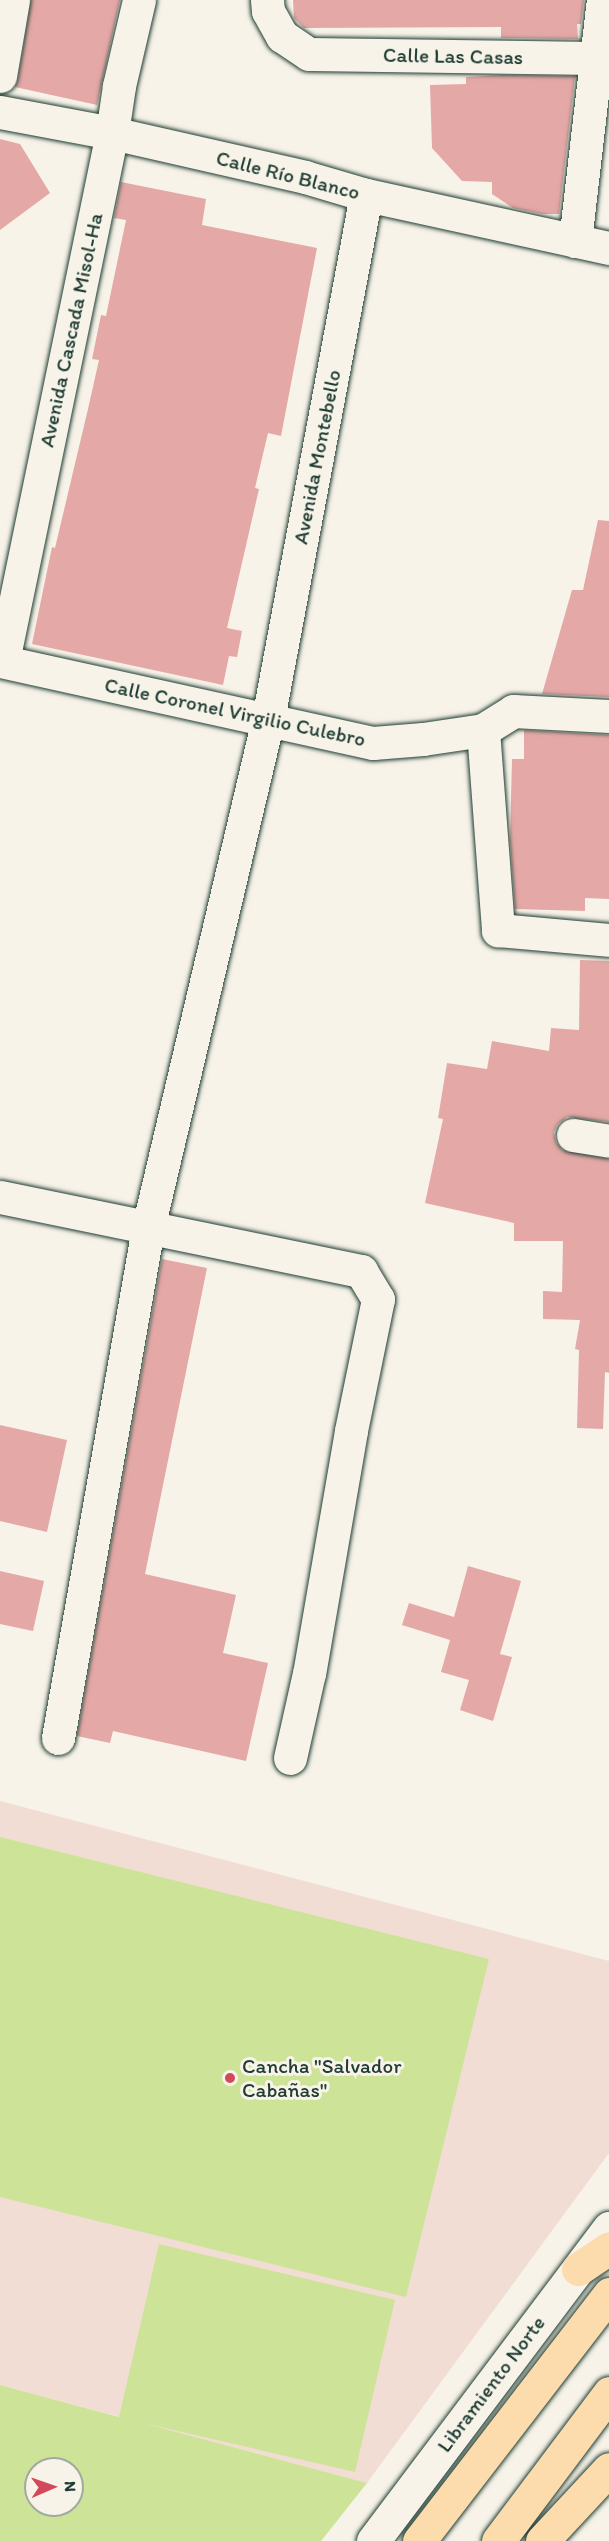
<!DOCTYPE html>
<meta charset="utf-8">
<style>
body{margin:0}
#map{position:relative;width:609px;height:2541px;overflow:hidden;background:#f7f3e8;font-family:Itim,sans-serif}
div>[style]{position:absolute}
.built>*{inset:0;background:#f1ddd4}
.green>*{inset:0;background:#cde398}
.building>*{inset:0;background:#e4a9a6}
.roads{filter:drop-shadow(0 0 2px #1f3d34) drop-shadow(0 0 2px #1f3d34)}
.minor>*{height:33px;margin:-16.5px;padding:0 16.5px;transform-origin:16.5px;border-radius:16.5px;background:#f7f3e8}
.tertiary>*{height:33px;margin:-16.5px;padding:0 16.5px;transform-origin:16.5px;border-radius:16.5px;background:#f7f3e8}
.trunk>*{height:33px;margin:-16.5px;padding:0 16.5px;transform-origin:16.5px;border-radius:16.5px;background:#fcdcac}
.dots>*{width:16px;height:16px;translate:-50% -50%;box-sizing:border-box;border:3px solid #f7f3e8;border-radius:50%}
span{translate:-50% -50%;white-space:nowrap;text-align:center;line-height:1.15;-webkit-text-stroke:6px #f7f3e8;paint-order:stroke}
.street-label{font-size:21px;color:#1f3d34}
.poi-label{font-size:21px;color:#1f3d34}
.left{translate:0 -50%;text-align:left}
.north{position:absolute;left:24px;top:2457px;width:60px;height:60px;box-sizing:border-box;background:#f7f3e8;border:2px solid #a1aaa0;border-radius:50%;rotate:88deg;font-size:16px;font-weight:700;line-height:24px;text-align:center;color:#1f3d34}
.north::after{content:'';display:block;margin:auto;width:21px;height:27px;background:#d1495b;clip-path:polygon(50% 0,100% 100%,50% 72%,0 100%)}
</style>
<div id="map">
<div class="built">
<div style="clip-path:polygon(0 1801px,609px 1961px,609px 2153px,367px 2483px,0 2385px)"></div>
</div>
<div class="green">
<div style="clip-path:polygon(0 1837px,489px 1959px,406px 2297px,0 2197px)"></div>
<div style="clip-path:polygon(evenodd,159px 2244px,395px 2300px,355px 2472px,143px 2423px,367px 2483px,321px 2541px,0 2541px,0 2385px,119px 2417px,159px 2244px,36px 2469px,72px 2469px,72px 2505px,36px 2505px,36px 2469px)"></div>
</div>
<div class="building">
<div style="clip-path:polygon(31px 0,120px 0,97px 105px,15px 87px,18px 79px)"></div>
<div style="clip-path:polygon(293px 0,584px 0,581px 24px,577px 24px,578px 39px,501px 38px,501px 27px,304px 28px,294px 18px)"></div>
<div style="clip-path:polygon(502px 75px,575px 76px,559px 214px,542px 214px,513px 208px,492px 194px,492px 182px,462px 181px,432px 148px,430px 85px,466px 84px,466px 77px)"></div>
<div style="clip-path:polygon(0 139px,20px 144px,50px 193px,0 230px)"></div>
<div style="clip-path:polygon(121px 182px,206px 199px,202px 225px,317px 248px,281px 436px,268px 433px,255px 488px,259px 489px,227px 628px,242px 631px,237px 657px,229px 656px,223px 685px,32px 644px,52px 547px,55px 548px,88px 409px,99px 360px,92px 359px,101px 315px,106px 316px,126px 220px,114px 218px)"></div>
<div style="clip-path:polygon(598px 520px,609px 521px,609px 697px,542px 694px,572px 590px,583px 590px)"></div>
<div style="clip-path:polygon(524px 730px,609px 735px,609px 899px,585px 898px,585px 911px,515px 909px,510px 840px,512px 759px,524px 759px)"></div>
<div style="clip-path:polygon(580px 960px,609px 961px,609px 1122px,567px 1117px,558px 1124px,554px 1132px,556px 1142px,562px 1150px,609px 1159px,609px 1373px,605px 1372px,603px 1429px,577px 1428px,579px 1350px,575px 1349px,580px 1320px,543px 1319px,543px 1291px,562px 1292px,563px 1241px,514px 1241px,514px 1223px,425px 1203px,443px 1119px,438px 1118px,447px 1063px,487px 1069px,492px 1041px,549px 1051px,551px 1028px,579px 1030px)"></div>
<div style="clip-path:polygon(162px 1259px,207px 1268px,145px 1574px,236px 1595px,223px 1653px,268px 1663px,246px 1761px,113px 1731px,110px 1743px,77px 1736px)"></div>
<div style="clip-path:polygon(0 1425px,67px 1440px,47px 1532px,0 1521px)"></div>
<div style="clip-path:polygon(468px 1566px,521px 1581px,500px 1654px,512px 1657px,493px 1721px,460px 1710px,469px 1680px,441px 1672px,450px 1640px,402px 1625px,409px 1603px,454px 1617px)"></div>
<div style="clip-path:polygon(0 1571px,44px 1581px,33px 1631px,0 1624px)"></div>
</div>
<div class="roads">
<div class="minor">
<div style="left:267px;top:0;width:11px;rotate:85deg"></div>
<div style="left:268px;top:11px;width:29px;rotate:61deg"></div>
<div style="left:282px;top:36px;width:32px;rotate:34deg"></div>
<div style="left:309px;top:54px;width:288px;rotate:0.8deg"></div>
<div style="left:0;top:76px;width:77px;rotate:-80.3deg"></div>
<div style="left:0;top:112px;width:114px;rotate:10.6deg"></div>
<div style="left:112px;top:133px;width:198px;rotate:12.8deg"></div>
<div style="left:305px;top:177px;width:64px;rotate:16.4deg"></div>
<div style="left:366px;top:195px;width:249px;rotate:12.3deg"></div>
<div style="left:575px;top:241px;width:243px;rotate:-83.4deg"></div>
<div style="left:0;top:661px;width:382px;rotate:12.4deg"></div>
<div style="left:373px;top:743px;width:50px;rotate:-4.6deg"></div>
<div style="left:423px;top:739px;width:61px;rotate:-8.5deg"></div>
<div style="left:483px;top:730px;width:36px;rotate:-32deg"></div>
<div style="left:513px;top:711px;width:96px;rotate:3deg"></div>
<div style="left:3px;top:661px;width:539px;rotate:-78.34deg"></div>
<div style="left:112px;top:133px;width:48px;rotate:-81.5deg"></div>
<div style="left:119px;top:86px;width:88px;rotate:-76.9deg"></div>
<div style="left:483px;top:730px;width:201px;rotate:85.7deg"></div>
<div style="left:498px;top:930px;width:111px;rotate:5.1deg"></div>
<div style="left:573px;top:1135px;width:36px;rotate:9deg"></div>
<div style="left:0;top:1197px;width:369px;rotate:11.6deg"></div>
<div style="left:361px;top:1271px;width:33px;rotate:59deg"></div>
<div style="left:378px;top:1299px;width:135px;rotate:101.6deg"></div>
<div style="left:351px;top:1431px;width:246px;rotate:99.8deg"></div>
<div style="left:309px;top:1673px;width:87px;rotate:102.6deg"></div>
<div style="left:58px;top:1738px;width:518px;rotate:-79.99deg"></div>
<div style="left:148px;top:1228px;width:523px;rotate:-76.73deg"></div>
<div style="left:268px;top:719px;width:533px;rotate:-79.41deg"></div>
</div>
<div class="tertiary">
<div style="left:373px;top:2541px;width:392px;rotate:-53deg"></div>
</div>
<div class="trunk">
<div style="left:578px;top:2269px;width:37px;rotate:-34deg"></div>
<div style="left:419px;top:2541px;width:312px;rotate:-52.4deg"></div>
<div style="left:498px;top:2541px;width:185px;rotate:-53.1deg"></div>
<div style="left:542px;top:2541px;width:98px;rotate:-47.1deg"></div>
</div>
</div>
<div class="dots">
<div style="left:230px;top:2078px;background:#d1495b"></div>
</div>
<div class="street-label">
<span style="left:453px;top:56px;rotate:1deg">Calle Las Casas</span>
<span style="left:288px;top:175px;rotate:14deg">Calle Río Blanco</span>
<span style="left:71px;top:330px;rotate:-78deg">Avenida Cascada Misol-Ha</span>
<span style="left:317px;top:457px;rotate:-79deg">Avenida Montebello</span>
<span style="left:235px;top:712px;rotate:12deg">Calle Coronel Virgilio Culebro</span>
<span style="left:491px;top:2384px;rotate:-53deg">Libramiento Norte</span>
</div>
<div class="poi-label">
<span class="left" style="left:242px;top:2078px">Cancha "Salvador<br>Cabañas"</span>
</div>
<div class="north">N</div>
</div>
